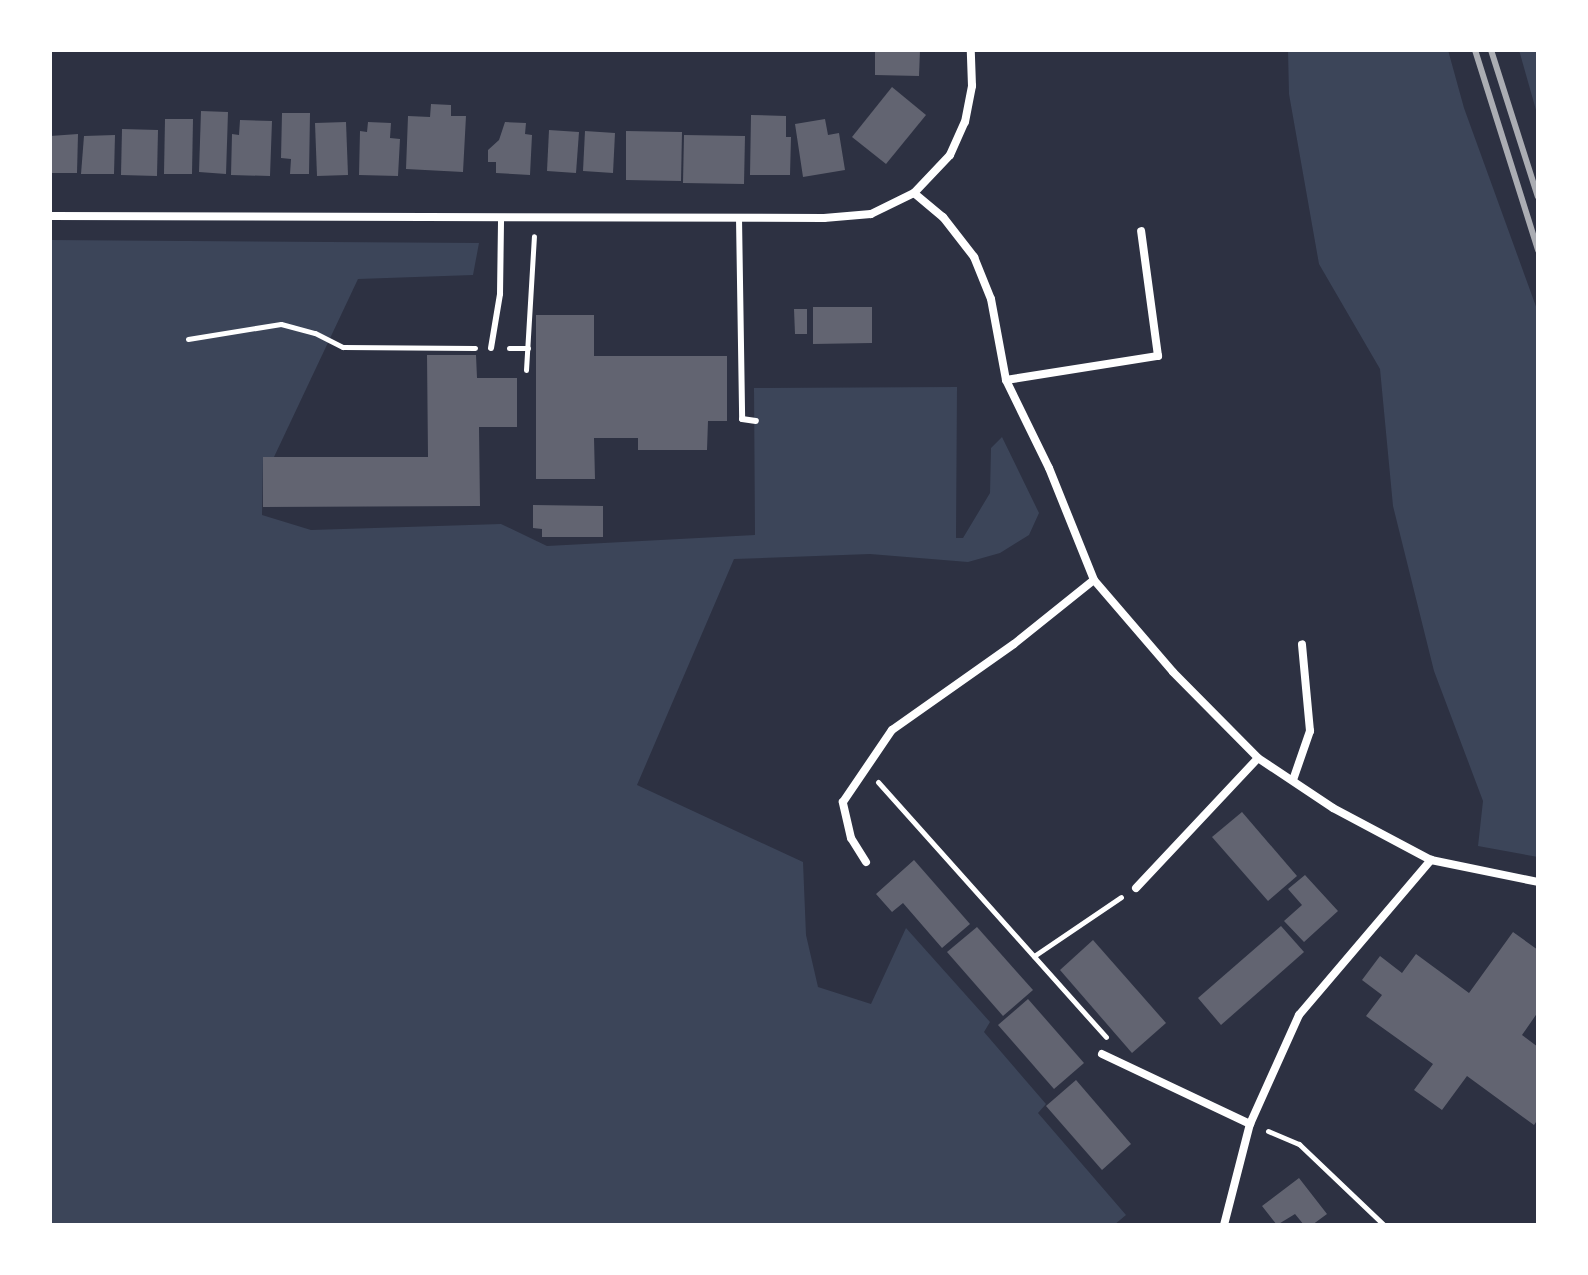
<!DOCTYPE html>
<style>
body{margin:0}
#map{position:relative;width:1588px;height:1275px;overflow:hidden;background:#2d3142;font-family:"Source Sans 3",sans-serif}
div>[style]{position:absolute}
.green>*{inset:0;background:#3c4559}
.building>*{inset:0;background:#626471}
.path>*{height:5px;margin:-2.5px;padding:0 2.5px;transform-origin:2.5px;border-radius:2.5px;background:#fff}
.service>*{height:6px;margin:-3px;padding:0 3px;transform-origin:3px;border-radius:3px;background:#fff}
.minor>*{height:8px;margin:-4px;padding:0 4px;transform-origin:4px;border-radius:4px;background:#fff}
.rail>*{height:6px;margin:-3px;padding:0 3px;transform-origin:3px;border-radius:3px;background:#abadb3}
span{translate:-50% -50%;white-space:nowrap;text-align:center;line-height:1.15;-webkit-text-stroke:6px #fff;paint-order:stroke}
.frame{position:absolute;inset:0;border:52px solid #fff;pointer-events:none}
</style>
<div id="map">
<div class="green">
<div style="clip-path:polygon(1288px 50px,1448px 50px,1464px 108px,1538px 312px,1538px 857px,1478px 846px,1483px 801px,1434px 671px,1393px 506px,1380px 369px,1319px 264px,1289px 94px)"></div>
<div style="clip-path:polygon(1519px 50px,1538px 50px,1538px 117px)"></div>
<div style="clip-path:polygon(50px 240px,479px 243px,473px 275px,358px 279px,274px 457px,263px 458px,262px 515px,311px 530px,501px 524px,547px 546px,755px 535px,754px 388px,957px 387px,956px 538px,963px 538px,990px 493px,991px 448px,1002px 437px,1039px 513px,1029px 535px,1000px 553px,968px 562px,870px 554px,734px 559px,637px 785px,803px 862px,806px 935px,818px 987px,871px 1004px,906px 928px,990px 1022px,984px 1032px,1046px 1104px,1038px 1113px,1126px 1215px,1114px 1225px,50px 1225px)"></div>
</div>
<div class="building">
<div style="clip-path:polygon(875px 50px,920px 50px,919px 76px,875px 75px)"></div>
<div style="clip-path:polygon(892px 87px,926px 115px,886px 164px,852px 137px)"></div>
<div style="clip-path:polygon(431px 104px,451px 105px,451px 116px,466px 116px,463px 172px,406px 169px,408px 116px,430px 117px)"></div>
<div style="clip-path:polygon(201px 111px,228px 112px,226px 174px,199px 172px)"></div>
<div style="clip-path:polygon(282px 113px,310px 113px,309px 174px,290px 174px,291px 159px,281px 158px)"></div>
<div style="clip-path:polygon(751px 115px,786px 116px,786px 137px,791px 137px,790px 175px,750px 175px)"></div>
<div style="clip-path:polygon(165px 119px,193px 119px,192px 174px,164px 174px)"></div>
<div style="clip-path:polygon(825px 119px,828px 135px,839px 133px,845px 170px,803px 177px,795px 124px)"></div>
<div style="clip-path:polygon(240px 120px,272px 121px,270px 176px,231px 175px,232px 134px,239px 135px)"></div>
<div style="clip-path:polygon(346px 122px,348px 175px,317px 176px,315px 123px)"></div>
<div style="clip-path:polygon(368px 122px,391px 123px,390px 138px,400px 139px,398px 176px,359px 175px,360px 131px,367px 132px)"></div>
<div style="clip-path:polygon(505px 122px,526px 123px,525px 134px,532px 135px,530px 175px,496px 173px,496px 162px,488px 162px,488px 150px,499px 140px)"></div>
<div style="clip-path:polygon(122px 129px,158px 130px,157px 176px,121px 175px)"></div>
<div style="clip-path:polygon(549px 130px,579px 132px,576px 173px,547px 171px)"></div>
<div style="clip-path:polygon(585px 131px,615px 133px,613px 173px,583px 171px)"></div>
<div style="clip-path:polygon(626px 131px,682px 132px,681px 181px,626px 180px)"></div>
<div style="clip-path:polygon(78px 134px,77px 173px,50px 173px,50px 136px)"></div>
<div style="clip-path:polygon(115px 135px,114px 174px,81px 174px,84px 136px)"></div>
<div style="clip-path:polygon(684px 135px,745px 136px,744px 184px,683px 183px)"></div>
<div style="clip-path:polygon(813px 307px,872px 307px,872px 343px,813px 344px)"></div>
<div style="clip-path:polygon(794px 309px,807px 309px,807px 334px,795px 334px)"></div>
<div style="clip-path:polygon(536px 315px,594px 315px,594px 356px,727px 356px,727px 421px,708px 421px,707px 450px,638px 450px,638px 438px,594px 438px,595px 479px,536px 479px)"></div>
<div style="clip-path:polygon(427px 355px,476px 355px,477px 378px,517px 378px,517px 427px,479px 427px,480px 506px,263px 507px,263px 457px,428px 457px)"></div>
<div style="clip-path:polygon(533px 505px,603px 506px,603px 537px,542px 537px,542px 529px,533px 528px)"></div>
<div style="clip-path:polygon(1242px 812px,1297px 876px,1268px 901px,1212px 837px)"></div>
<div style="clip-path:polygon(914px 860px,970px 924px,942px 948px,903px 903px,892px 912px,876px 894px)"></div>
<div style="clip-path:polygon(1305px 875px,1338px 911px,1304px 942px,1284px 921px,1302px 905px,1288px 889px)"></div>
<div style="clip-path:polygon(1281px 926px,1304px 952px,1221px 1025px,1198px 998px)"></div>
<div style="clip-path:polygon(977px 927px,1033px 990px,1003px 1016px,947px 952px)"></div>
<div style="clip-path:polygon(1513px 932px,1538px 950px,1538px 1012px,1522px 1035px,1538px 1047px,1538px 1119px,1534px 1125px,1467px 1076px,1442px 1110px,1414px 1090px,1433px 1064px,1366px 1016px,1382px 995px,1362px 980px,1380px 956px,1402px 973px,1416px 954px,1469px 993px)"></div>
<div style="clip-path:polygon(1093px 940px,1166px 1023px,1132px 1053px,1060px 970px)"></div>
<div style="clip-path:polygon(1028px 999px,1084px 1063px,1054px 1089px,998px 1025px)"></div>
<div style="clip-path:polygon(1076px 1080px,1131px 1144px,1102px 1170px,1046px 1106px)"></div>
<div style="clip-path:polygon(1299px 1178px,1327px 1214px,1312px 1225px,1304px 1225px,1295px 1214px,1277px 1225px,1262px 1206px)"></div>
</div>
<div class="path">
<div style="left:188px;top:339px;width:94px;rotate:-9.2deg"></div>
<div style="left:281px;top:324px;width:35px;rotate:15deg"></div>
<div style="left:315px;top:333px;width:31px;rotate:27deg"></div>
<div style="left:343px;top:347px;width:132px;rotate:0.4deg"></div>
<div style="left:509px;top:348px;width:19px"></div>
<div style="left:526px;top:370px;width:134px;rotate:-86.6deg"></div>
<div style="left:878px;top:782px;width:342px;rotate:48.2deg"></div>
<div style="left:1034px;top:956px;width:105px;rotate:-34.1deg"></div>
<div style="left:1268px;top:1131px;width:34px;rotate:23deg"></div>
<div style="left:1299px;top:1144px;width:117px;rotate:43.6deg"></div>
</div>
<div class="service">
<div style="left:739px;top:218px;width:201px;rotate:89.1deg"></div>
<div style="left:742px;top:419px;width:14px;rotate:8deg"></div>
<div style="left:491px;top:348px;width:55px;rotate:-80.5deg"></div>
<div style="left:500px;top:294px;width:75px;rotate:-89.2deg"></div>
</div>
<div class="minor">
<div style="left:914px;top:193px;width:38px;rotate:40deg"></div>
<div style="left:943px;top:217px;width:51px;rotate:52.2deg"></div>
<div style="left:974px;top:257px;width:45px;rotate:68deg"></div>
<div style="left:991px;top:299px;width:82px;rotate:79.5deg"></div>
<div style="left:1006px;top:380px;width:98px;rotate:64deg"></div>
<div style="left:1049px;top:468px;width:121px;rotate:68.1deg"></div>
<div style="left:1094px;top:580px;width:121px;rotate:49.3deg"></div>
<div style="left:1173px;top:672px;width:121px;rotate:45.3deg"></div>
<div style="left:1258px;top:758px;width:90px;rotate:33.7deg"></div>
<div style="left:1333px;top:808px;width:111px;rotate:28deg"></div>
<div style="left:1431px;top:860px;width:109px;rotate:11.6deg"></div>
<div style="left:50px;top:216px;width:774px;rotate:0.15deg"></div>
<div style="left:824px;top:218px;width:47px;rotate:-4.9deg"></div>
<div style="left:871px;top:214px;width:48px;rotate:-26deg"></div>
<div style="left:914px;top:193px;width:52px;rotate:-46.5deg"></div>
<div style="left:950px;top:155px;width:36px;rotate:-66deg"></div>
<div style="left:965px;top:122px;width:37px;rotate:-79deg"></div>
<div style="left:972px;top:86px;width:36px;rotate:-92deg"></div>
<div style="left:1006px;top:380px;width:154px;rotate:-9deg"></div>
<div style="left:1158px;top:356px;width:126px;rotate:-97.7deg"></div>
<div style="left:1293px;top:780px;width:52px;rotate:-70.9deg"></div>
<div style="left:1310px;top:731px;width:87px;rotate:-95.3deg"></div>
<div style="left:866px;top:862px;width:28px;rotate:-122deg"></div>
<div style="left:851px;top:838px;width:37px;rotate:-103deg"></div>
<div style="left:843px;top:802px;width:87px;rotate:-55.8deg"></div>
<div style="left:892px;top:730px;width:149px;rotate:-35.2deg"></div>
<div style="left:1014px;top:644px;width:102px;rotate:-38.7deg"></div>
<div style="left:1136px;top:888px;width:178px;rotate:-46.8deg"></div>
<div style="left:1102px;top:1054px;width:164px;rotate:25.3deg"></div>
<div style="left:1224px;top:1225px;width:104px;rotate:-75.6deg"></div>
<div style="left:1250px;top:1124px;width:120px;rotate:-65.8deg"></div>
<div style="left:1299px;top:1015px;width:204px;rotate:-49.6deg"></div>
</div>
<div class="rail">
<div style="left:1475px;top:50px;width:210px;rotate:72.5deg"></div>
<div style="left:1491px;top:50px;width:154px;rotate:72.3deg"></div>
</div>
<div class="frame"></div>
</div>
